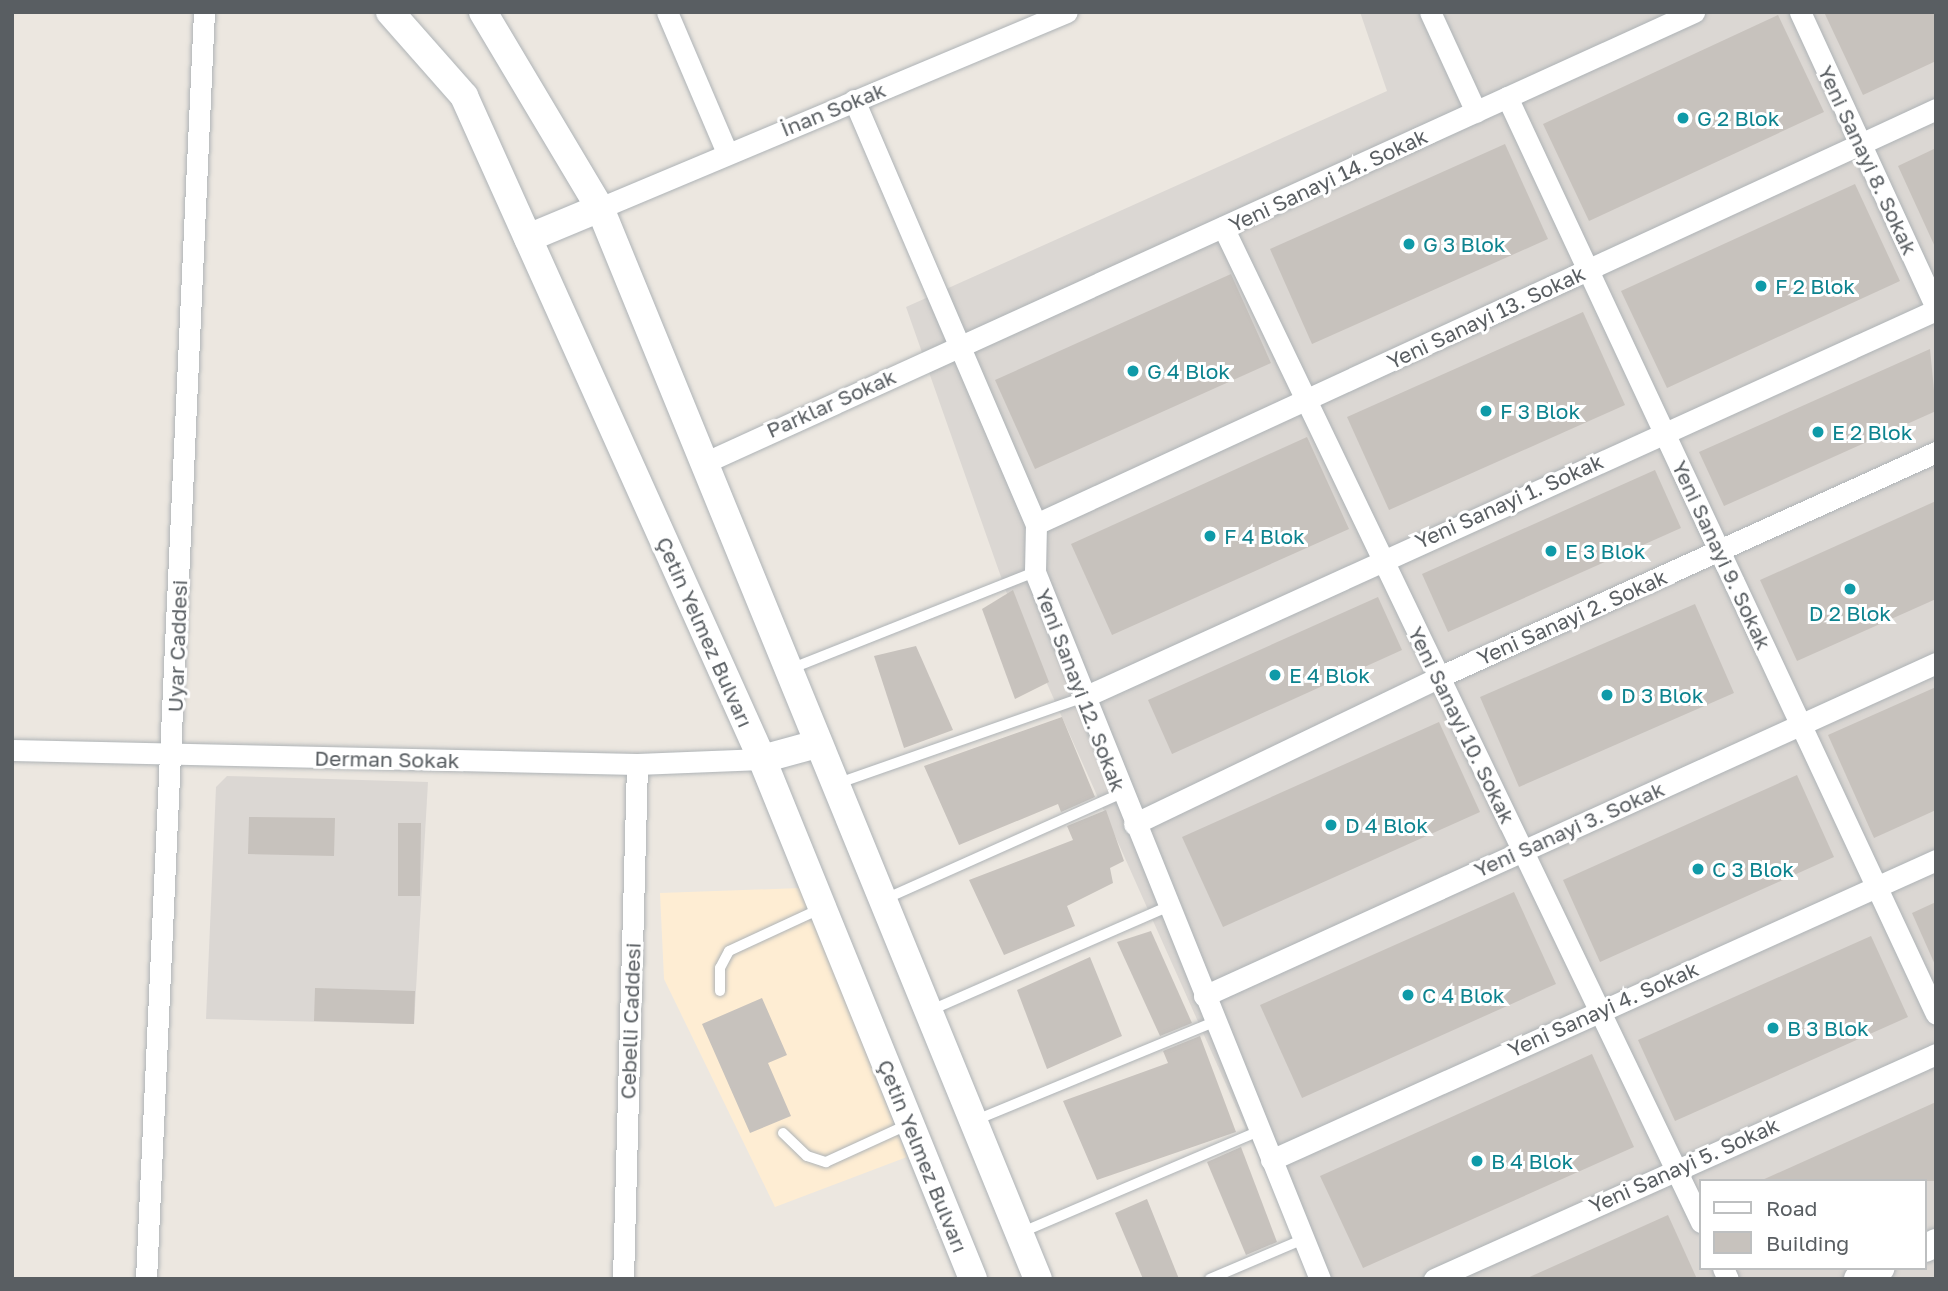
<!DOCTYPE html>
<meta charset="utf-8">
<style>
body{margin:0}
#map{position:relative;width:1948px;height:1291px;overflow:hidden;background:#ece7e0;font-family:"Golos Text",sans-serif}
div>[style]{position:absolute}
.commercial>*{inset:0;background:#feedd3}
.industrial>*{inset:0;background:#dbd7d3}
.building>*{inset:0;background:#c7c2bd}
.roads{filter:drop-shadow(0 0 2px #aeb3b6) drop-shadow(0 0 2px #aeb3b6)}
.service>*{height:10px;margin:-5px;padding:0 5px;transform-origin:5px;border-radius:5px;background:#fff}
.minor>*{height:21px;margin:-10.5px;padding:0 10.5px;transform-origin:10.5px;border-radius:10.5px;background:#fff}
.tertiary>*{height:28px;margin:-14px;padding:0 14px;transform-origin:14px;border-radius:14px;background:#fff}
.dots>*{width:19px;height:19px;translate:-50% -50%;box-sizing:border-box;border:4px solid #fff;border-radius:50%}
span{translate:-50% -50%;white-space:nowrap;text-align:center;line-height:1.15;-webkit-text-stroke:6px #fff;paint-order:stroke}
.street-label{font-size:21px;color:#595e62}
.culture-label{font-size:21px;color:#0d838f}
.left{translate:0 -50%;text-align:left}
.frame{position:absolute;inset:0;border:14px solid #595e62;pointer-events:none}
.legend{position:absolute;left:1699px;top:1179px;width:228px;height:91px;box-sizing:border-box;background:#fff;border:2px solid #bdbfc0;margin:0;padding:9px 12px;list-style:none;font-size:21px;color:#595e62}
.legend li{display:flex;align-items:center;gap:14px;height:35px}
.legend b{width:35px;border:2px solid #bdbfc0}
</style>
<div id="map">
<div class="commercial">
<div style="clip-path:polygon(801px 888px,907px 1157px,775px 1207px,664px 979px,660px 893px)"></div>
</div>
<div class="industrial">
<div style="clip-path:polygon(evenodd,1360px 12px,1936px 12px,1936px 1279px,1313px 1279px,1007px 594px,906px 307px,1387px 91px,1360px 12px,1701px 1181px,1925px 1181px,1925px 1268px,1701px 1268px,1701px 1181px)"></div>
<div style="clip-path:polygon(227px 776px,428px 782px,414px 1024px,206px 1019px,216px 787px)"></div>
</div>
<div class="building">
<div style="clip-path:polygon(1824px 12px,1936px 12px,1936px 61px,1863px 95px)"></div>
<div style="clip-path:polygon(1778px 15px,1824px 112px,1589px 221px,1543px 124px)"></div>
<div style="clip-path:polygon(1505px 144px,1548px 239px,1312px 344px,1270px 249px)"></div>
<div style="clip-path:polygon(1936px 148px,1936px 249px,1898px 166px)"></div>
<div style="clip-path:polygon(1855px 184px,1900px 281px,1667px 388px,1621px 291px)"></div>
<div style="clip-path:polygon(1231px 274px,1271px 363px,1035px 469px,995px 380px)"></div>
<div style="clip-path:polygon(1583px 312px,1625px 405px,1389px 510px,1347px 417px)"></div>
<div style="clip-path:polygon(1930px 349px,1936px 411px,1724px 506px,1699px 452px)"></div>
<div style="clip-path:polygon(1307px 437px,1349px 529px,1112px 635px,1071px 544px)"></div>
<div style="clip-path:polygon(1655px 470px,1681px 528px,1448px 632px,1422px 574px)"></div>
<div style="clip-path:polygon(1936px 501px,1936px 599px,1797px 661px,1760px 580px)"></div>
<div style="clip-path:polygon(1013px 590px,1049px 682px,1015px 699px,982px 609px)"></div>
<div style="clip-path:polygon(1378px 597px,1402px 650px,1172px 754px,1148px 700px)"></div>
<div style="clip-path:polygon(1695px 604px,1734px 693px,1519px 787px,1480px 697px)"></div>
<div style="clip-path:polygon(916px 646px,953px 730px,904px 748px,874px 656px)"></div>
<div style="clip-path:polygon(1936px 687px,1936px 810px,1874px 838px,1828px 735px)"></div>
<div style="clip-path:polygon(1062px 717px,1095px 797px,1061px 812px,1058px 804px,959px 845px,924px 766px)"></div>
<div style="clip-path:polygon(1439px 722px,1480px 812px,1223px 927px,1182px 837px)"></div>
<div style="clip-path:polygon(1797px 775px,1834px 857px,1600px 962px,1563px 880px)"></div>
<div style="clip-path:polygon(1106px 810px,1124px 861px,1110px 868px,1113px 883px,1067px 906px,1075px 926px,1004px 955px,969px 880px,1073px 840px,1067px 826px)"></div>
<div style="clip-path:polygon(249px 817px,335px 818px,334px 856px,248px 854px)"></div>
<div style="clip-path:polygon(398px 823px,421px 823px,420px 896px,398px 896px)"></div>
<div style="clip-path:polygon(1514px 892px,1556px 984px,1302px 1098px,1260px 1005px)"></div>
<div style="clip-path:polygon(1936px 902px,1936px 967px,1912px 913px)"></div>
<div style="clip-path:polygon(1151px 931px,1192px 1023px,1160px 1036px,1117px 942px)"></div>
<div style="clip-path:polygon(1871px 936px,1908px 1017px,1675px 1121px,1638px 1040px)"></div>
<div style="clip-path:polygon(1090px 957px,1122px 1036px,1047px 1069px,1017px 990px)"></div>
<div style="clip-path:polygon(315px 988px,415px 991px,414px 1024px,314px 1021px)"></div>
<div style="clip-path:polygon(762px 998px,787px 1055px,768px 1063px,791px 1116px,750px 1133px,702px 1024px)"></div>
<div style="clip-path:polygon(1200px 1036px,1236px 1132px,1097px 1180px,1063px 1101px,1168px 1063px,1163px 1051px)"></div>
<div style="clip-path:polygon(1592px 1054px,1634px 1147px,1363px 1268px,1320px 1176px)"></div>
<div style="clip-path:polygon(1936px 1102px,1936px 1181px,1760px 1181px)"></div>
<div style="clip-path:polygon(1241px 1147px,1277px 1242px,1246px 1255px,1207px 1162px)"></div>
<div style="clip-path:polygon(1147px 1199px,1179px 1279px,1143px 1279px,1115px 1213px)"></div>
<div style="clip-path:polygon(1668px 1215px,1697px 1279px,1525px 1279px)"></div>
</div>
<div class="roads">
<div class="service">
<div style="left:790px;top:669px;width:264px;rotate:-21.6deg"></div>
<div style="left:836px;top:784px;width:263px;rotate:-19.3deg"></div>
<div style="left:885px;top:899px;width:260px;rotate:-24.1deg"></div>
<div style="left:720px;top:991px;width:23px;rotate:-90deg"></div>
<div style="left:720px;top:968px;width:19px;rotate:-62deg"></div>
<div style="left:729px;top:951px;width:100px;rotate:-24.8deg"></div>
<div style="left:929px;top:1011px;width:260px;rotate:-23.6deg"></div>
<div style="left:976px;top:1120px;width:257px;rotate:-22.4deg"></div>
<div style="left:783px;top:1133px;width:33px;rotate:44deg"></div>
<div style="left:807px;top:1156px;width:20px;rotate:18deg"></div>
<div style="left:826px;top:1162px;width:91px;rotate:-24.6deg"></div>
<div style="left:1020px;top:1233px;width:260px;rotate:-23.1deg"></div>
<div style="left:1210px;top:1279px;width:102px;rotate:-23.1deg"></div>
</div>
<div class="minor">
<div style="left:667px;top:12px;width:153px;rotate:66.9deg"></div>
<div style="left:1430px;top:12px;width:110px;rotate:65.3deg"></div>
<div style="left:1800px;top:12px;width:326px;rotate:65.3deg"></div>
<div style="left:1507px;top:97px;width:1012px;rotate:64.93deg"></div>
<div style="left:854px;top:100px;width:461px;rotate:66.8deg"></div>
<div style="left:1036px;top:524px;width:48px;rotate:91.2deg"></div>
<div style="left:1035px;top:572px;width:762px;rotate:68.05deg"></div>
<div style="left:600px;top:208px;width:506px;rotate:-22.77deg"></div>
<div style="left:1223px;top:227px;width:1104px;rotate:64.34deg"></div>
<div style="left:704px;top:463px;width:1088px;rotate:-24.49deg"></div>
<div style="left:1036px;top:524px;width:991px;rotate:-24.75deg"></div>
<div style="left:1084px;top:697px;width:936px;rotate:-24.43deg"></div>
<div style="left:12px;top:750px;width:625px;rotate:1.28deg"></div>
<div style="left:637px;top:764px;width:125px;rotate:-2.3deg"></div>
<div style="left:1134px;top:824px;width:339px;rotate:-25.7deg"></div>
<div style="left:1439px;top:677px;width:546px;rotate:-24.36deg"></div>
<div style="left:1204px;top:996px;width:804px;rotate:-24.46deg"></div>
<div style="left:1271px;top:1160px;width:730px;rotate:-24.28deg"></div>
<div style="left:1723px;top:1268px;width:12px;rotate:66deg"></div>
<div style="left:146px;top:1279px;width:1268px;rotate:-87.38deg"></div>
<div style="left:623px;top:1279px;width:515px;rotate:-88.44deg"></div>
<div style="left:1434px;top:1279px;width:550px;rotate:-24.14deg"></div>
</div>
<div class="tertiary">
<div style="left:390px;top:12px;width:112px;rotate:48.6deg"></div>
<div style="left:464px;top:96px;width:727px;rotate:65.8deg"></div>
<div style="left:762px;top:759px;width:561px;rotate:67.91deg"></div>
<div style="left:483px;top:12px;width:228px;rotate:59.2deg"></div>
<div style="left:600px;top:208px;width:1157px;rotate:67.76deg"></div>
<div style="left:528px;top:238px;width:78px;rotate:-22.6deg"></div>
<div style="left:762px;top:759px;width:57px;rotate:-15.3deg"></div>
<div style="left:1925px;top:1248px;width:12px;rotate:-24deg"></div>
<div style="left:1858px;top:1279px;width:25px;rotate:-26deg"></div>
</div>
</div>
<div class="dots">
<div style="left:1683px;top:118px;background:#0f9aa8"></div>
<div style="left:1409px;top:244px;background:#0f9aa8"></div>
<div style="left:1761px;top:286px;background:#0f9aa8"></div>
<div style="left:1133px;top:371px;background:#0f9aa8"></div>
<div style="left:1486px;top:411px;background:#0f9aa8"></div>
<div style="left:1818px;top:432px;background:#0f9aa8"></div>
<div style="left:1210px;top:536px;background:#0f9aa8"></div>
<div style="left:1551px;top:551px;background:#0f9aa8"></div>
<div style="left:1850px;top:589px;background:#0f9aa8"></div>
<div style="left:1275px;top:675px;background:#0f9aa8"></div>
<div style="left:1607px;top:695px;background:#0f9aa8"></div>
<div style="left:1331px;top:825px;background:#0f9aa8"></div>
<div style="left:1698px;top:869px;background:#0f9aa8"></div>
<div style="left:1408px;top:995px;background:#0f9aa8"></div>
<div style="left:1773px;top:1028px;background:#0f9aa8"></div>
<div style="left:1477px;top:1161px;background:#0f9aa8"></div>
</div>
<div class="street-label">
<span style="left:833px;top:109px;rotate:-22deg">İnan Sokak</span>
<span style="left:1868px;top:160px;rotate:65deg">Yeni Sanayi 8. Sokak</span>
<span style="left:1328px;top:180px;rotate:-25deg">Yeni Sanayi 14. Sokak</span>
<span style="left:1486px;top:317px;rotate:-25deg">Yeni Sanayi 13. Sokak</span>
<span style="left:831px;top:403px;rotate:-24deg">Parklar Sokak</span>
<span style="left:1509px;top:501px;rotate:-24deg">Yeni Sanayi 1. Sokak</span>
<span style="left:1722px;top:555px;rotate:65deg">Yeni Sanayi 9. Sokak</span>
<span style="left:1572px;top:617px;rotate:-24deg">Yeni Sanayi 2. Sokak</span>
<span style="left:705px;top:632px;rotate:66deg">Çetin Yelmez Bulvarı</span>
<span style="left:177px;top:646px;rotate:-88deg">Uyar Caddesi</span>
<span style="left:1081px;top:690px;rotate:69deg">Yeni Sanayi 12. Sokak</span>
<span style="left:1462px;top:725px;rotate:64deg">Yeni Sanayi 10. Sokak</span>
<span style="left:387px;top:759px;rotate:1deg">Derman Sokak</span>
<span style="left:1569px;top:829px;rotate:-24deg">Yeni Sanayi 3. Sokak</span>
<span style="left:1603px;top:1009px;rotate:-24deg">Yeni Sanayi 4. Sokak</span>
<span style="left:630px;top:1021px;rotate:-88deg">Cebelli Caddesi</span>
<span style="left:923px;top:1156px;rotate:68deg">Çetin Yelmez Bulvarı</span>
<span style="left:1684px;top:1165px;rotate:-24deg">Yeni Sanayi 5. Sokak</span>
</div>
<div class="culture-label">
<span class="left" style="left:1697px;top:118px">G 2 Blok</span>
<span class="left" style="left:1423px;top:244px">G 3 Blok</span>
<span class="left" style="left:1775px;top:286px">F 2 Blok</span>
<span class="left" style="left:1147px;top:371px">G 4 Blok</span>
<span class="left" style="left:1500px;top:411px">F 3 Blok</span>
<span class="left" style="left:1832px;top:432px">E 2 Blok</span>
<span class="left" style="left:1224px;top:536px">F 4 Blok</span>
<span class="left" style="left:1565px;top:551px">E 3 Blok</span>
<span style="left:1850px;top:613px">D 2 Blok</span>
<span class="left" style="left:1289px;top:675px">E 4 Blok</span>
<span class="left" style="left:1621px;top:695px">D 3 Blok</span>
<span class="left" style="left:1345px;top:825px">D 4 Blok</span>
<span class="left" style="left:1712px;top:869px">C 3 Blok</span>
<span class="left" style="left:1422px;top:995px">C 4 Blok</span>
<span class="left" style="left:1787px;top:1028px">B 3 Blok</span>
<span class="left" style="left:1491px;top:1161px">B 4 Blok</span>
</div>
<div class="frame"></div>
<ul class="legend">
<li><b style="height:9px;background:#fff"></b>Road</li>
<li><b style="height:19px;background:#c7c2bd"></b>Building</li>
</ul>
</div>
